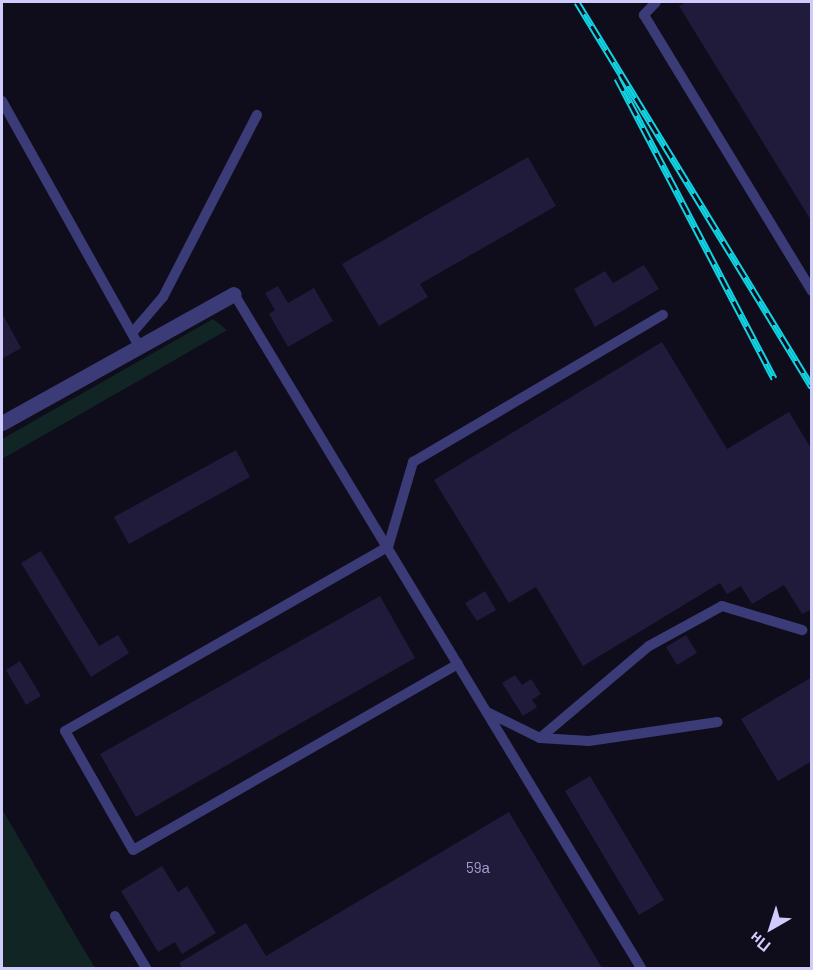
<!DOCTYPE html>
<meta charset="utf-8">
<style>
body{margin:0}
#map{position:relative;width:813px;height:970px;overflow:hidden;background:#0f0d1c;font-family:Barlow,sans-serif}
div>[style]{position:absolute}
.green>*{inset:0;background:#102524}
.building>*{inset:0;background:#201a3b}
.service>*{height:10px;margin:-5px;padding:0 5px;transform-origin:5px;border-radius:5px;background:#3b3b78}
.minor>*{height:15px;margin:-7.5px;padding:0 7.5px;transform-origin:7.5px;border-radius:7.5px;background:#3b3b78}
.rail>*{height:7px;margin-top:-3.5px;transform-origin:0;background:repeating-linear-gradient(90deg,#0f0d1c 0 14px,#10d4e3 0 28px);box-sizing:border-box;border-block:2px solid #10d4e3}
span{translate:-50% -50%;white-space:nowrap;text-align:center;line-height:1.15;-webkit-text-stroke:5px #0f0d1c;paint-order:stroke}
.number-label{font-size:15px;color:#a39fcb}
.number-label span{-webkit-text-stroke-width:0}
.frame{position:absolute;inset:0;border:3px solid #cfcbfb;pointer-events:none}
.north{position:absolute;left:741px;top:898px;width:60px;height:60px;-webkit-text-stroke:4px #0f0d1c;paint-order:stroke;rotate:219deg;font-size:16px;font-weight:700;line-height:24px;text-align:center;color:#cfcbfb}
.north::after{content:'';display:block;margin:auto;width:21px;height:27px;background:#cfcbfb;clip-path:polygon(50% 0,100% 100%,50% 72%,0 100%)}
</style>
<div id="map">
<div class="green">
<div style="clip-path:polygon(213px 319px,227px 330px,2px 459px,2px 439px)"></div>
<div style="clip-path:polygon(2px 809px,67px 921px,95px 968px,2px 968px)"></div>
</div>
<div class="building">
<div style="clip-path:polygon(686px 2px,812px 2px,812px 222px,679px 6px)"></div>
<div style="clip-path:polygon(528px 157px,556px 206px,420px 284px,428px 297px,379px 326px,342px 264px)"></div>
<div style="clip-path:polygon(644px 265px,659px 289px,595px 327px,574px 289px,605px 271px,613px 283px)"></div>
<div style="clip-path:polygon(278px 286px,288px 303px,314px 288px,333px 321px,288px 347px,269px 314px,275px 310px,265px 293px)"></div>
<div style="clip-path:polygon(2px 313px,21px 348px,2px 359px)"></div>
<div style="clip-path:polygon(662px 342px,727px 449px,789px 412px,812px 450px,812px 609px,802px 614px,784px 585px,752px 604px,741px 586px,727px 594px,720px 583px,583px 666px,536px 587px,509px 603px,434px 480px)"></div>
<div style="clip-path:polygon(236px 450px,250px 477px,129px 544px,114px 517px)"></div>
<div style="clip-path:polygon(41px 551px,99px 646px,118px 635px,129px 653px,91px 677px,21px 563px)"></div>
<div style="clip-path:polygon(485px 591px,496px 610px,477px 621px,465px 603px)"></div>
<div style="clip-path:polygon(380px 596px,415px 658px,136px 817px,100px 754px)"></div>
<div style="clip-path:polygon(686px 635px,697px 653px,677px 665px,666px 647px)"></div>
<div style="clip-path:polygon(20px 661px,41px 696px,26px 705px,6px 670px)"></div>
<div style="clip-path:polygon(515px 675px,522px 685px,531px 679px,541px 694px,532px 700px,537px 707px,523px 716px,502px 683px)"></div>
<div style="clip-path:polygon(812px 677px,812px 761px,778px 781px,741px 719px)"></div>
<div style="clip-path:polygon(590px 776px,664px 900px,639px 915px,565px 791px)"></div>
<div style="clip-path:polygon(509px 812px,602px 968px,182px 968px,179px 963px,246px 923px,266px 956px)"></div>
<div style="clip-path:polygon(162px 866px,178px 892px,187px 886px,216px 933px,182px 954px,175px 942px,158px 952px,121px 891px)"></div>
</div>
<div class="service">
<div style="left:656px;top:2px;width:18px;rotate:133deg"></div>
<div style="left:644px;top:15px;width:323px;rotate:58.7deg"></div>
<div style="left:2px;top:101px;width:281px;rotate:60.8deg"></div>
<div style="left:234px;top:294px;width:787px;rotate:58.87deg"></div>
<div style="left:133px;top:332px;width:46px;rotate:-49.4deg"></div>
<div style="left:163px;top:297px;width:205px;rotate:-62.7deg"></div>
<div style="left:458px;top:664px;width:374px;rotate:150.2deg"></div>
<div style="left:133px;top:850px;width:137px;rotate:-119.7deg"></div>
<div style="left:65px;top:731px;width:372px;rotate:-29.7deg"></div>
<div style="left:388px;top:547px;width:89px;rotate:-73.6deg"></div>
<div style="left:413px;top:462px;width:290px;rotate:-30.5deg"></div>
<div style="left:487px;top:712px;width:59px;rotate:26.1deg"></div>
<div style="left:540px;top:738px;width:49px;rotate:3.5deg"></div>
<div style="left:589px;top:741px;width:130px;rotate:-8.4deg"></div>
<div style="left:540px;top:738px;width:143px;rotate:-40.2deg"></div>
<div style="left:649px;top:646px;width:83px;rotate:-28.7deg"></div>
<div style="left:722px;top:606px;width:84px;rotate:16.7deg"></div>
<div style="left:115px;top:916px;width:61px;rotate:59.2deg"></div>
</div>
<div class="minor">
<div style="left:2px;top:423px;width:265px;rotate:-29.1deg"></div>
</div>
<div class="rail">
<div style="left:577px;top:2px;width:451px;rotate:58.6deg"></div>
<div style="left:617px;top:78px;width:339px;rotate:62.4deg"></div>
</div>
<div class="number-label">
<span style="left:478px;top:868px">59а</span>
</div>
<div class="frame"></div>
<div class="north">Пн</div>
</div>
